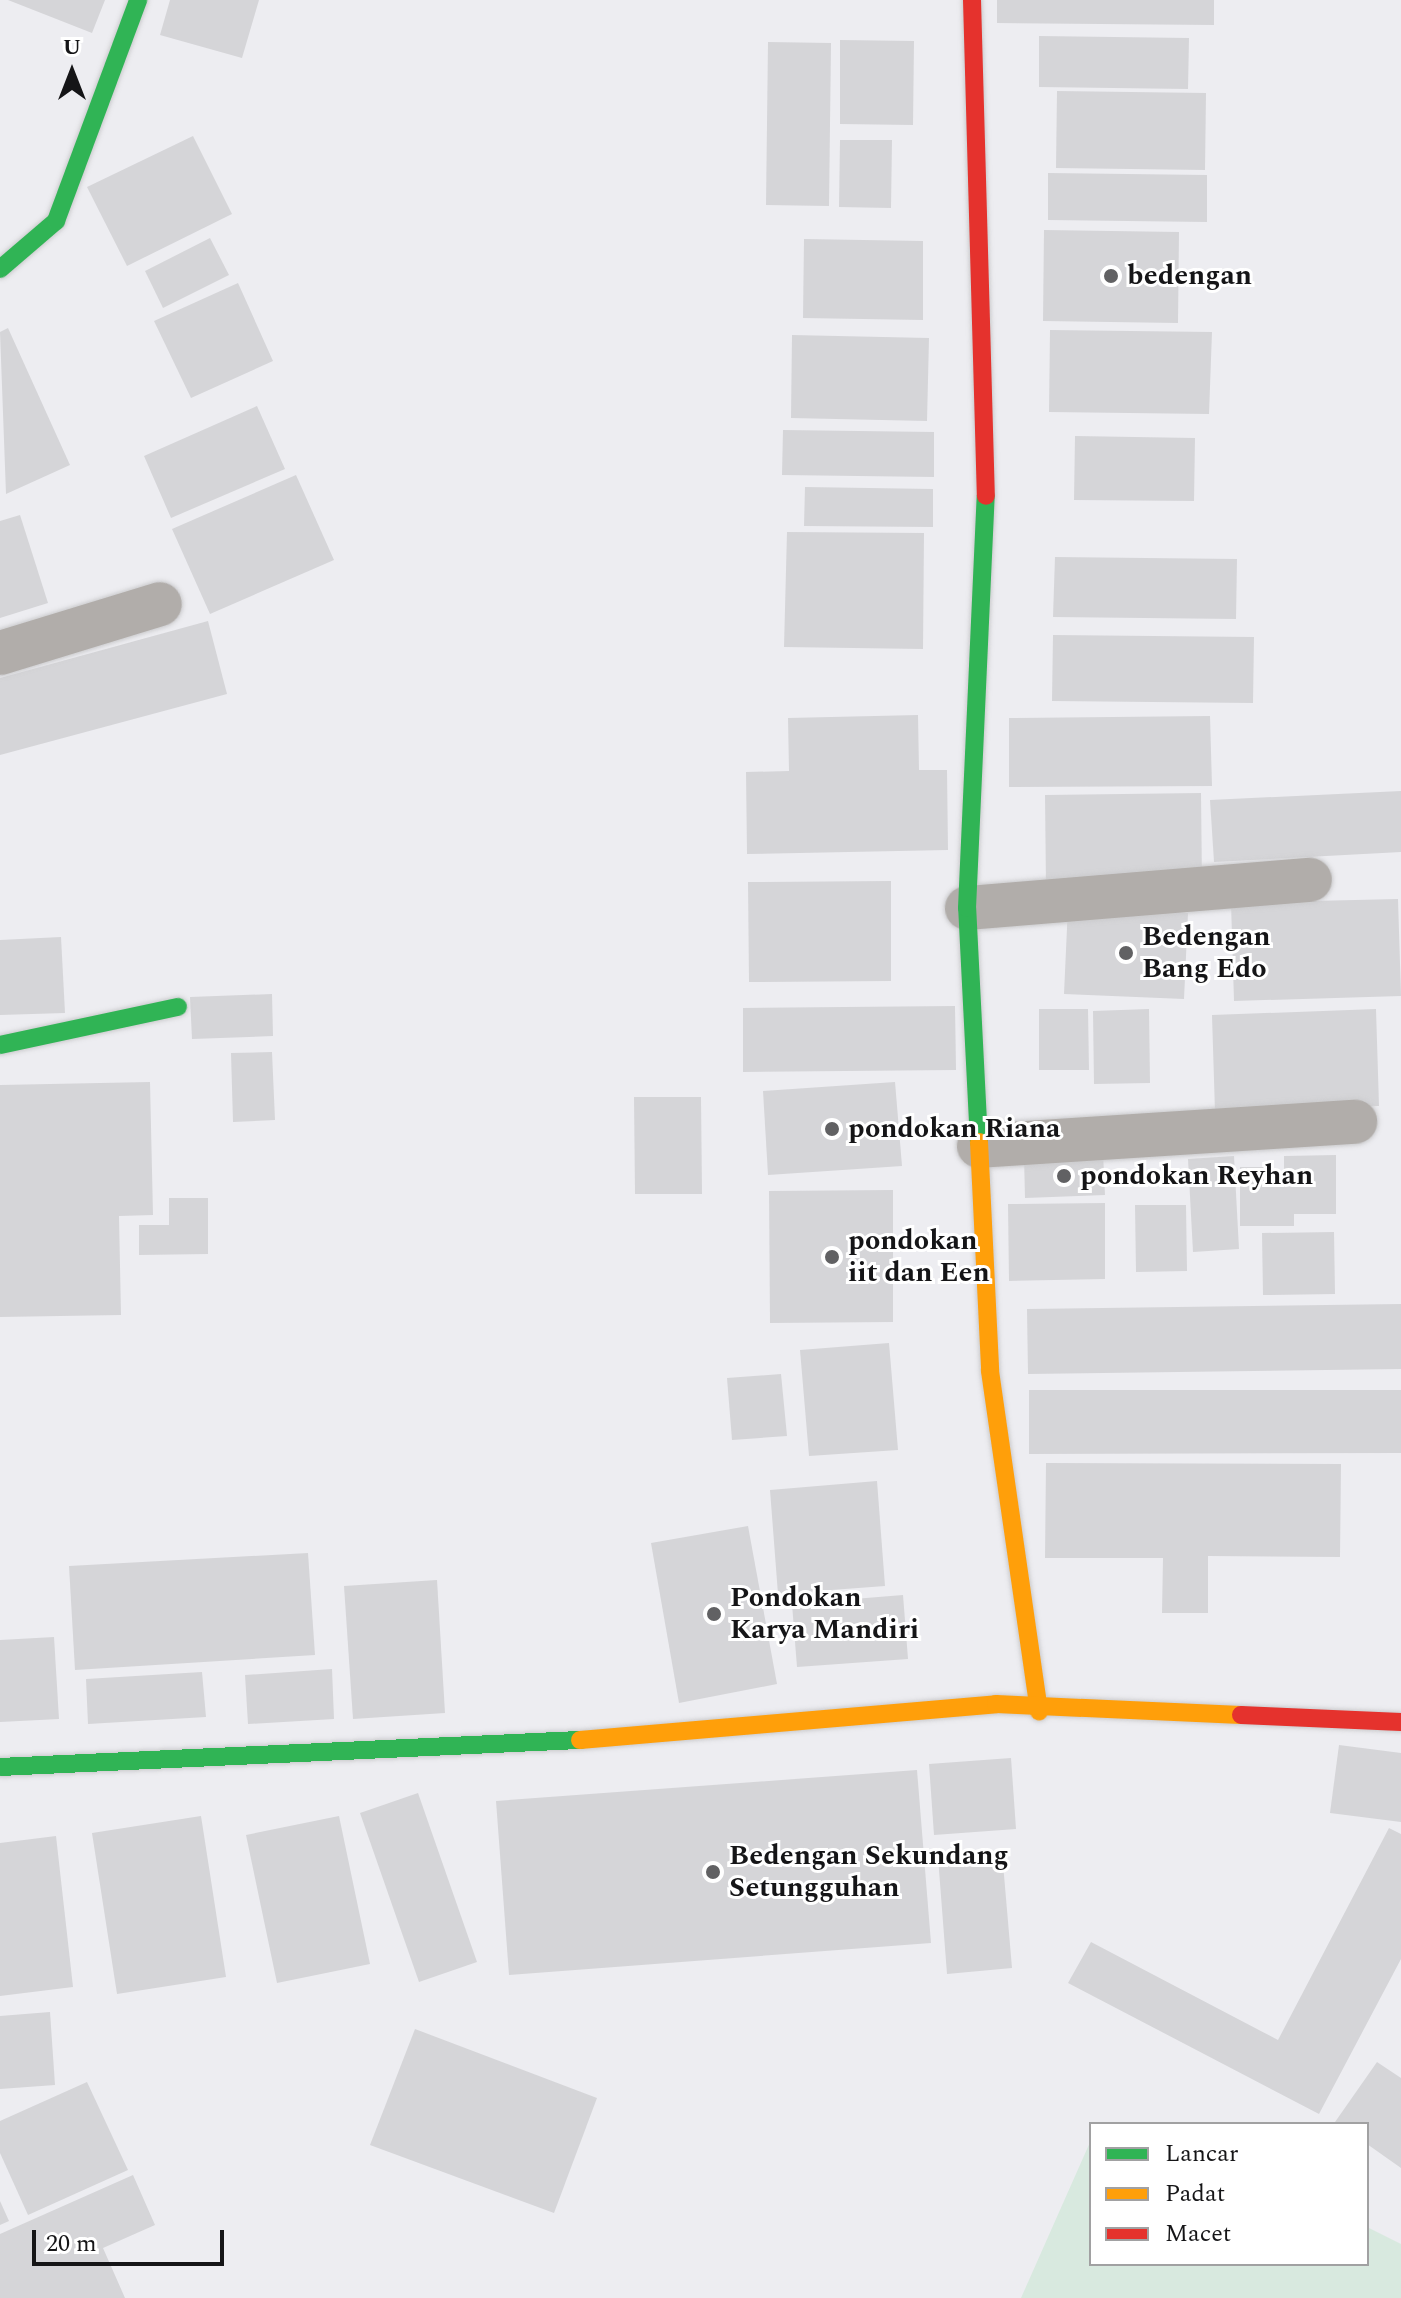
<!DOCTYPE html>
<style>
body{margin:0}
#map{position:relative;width:1401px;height:2298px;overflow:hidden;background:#ededf1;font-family:Spectral,serif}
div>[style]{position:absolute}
.green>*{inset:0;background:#d8e9df}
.building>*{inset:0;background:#d5d5d8}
.roads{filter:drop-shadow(0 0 2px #cbcbcd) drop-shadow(0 0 2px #cbcbcd)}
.street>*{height:44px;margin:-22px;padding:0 22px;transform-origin:22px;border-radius:22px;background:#b1adaa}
.fast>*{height:18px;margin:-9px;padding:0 9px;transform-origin:9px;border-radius:9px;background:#30b455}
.slow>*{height:18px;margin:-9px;padding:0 9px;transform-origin:9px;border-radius:9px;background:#ff9f0a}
.jam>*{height:18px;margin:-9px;padding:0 9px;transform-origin:9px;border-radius:9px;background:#e5322d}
.dots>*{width:22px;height:22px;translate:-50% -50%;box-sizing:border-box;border:4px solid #fff;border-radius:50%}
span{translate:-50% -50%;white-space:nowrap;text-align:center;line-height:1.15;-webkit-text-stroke:6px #fff;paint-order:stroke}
.poi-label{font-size:28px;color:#151517;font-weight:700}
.left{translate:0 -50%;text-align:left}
.legend{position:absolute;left:1089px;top:2122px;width:280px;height:144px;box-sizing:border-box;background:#fff;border:2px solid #a1a1a2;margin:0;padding:10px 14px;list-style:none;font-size:24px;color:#151517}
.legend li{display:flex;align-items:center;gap:16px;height:40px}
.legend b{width:40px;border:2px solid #a1a1a2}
.north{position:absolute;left:32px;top:32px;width:80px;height:80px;-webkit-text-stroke:6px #fff;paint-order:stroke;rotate:0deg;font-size:22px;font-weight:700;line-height:32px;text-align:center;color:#151517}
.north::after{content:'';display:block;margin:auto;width:28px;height:36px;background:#151517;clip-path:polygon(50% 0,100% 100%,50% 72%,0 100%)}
.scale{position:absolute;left:32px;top:2230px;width:192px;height:36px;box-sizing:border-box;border:4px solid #151517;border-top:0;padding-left:10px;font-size:24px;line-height:28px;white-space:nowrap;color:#151517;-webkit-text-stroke:6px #fff;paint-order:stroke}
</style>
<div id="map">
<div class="green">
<div style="clip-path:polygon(1091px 2140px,1091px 2264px,1367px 2264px,1367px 2227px,1401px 2244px,1401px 2298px,1021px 2298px)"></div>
</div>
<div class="building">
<div style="clip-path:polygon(8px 0,105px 0,92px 33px)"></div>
<div style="clip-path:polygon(170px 0,259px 0,242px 58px,160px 35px)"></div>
<div style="clip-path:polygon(997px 0,1214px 0,1214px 25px,997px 23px)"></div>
<div style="clip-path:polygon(1039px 36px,1189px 38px,1188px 89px,1039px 87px)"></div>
<div style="clip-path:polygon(840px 40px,914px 41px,913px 125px,840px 124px)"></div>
<div style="clip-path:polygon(768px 42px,831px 43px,829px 206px,766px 205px)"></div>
<div style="clip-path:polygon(1057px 91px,1206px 93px,1205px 170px,1056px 168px)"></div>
<div style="clip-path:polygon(193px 136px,232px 214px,127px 266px,87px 187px)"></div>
<div style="clip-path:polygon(840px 140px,892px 140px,891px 208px,839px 207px)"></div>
<div style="clip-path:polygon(1048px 173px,1207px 175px,1207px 222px,1048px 220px)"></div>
<div style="clip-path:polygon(1044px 230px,1179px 232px,1178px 323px,1043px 321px)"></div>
<div style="clip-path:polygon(210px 238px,229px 275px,163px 308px,145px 271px)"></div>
<div style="clip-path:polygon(804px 239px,923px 241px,923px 320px,803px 318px)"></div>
<div style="clip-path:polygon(238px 283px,273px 361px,191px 398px,154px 321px)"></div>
<div style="clip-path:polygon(8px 328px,70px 465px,6px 494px,0 332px)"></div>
<div style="clip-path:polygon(1050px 330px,1212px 332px,1209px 414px,1049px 412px)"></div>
<div style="clip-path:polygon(792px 335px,929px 338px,927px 421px,791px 418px)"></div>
<div style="clip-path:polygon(257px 406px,285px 469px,171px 518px,144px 456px)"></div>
<div style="clip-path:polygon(783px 430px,934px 432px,934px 477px,782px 475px)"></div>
<div style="clip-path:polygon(1075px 436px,1195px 438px,1194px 501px,1074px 500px)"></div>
<div style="clip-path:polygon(296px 475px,334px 560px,210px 614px,172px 529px)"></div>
<div style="clip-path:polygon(805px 487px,933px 489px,933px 527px,804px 526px)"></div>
<div style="clip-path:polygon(20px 515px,48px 603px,0 618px,0 521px)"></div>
<div style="clip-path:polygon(787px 532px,924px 533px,923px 649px,784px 647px)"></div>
<div style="clip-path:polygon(1055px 557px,1237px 559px,1236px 619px,1053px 617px)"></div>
<div style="clip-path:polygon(208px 621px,227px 694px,0 755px,0 678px)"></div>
<div style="clip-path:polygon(1053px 635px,1254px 637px,1253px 703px,1052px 701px)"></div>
<div style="clip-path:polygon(918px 715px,919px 770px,947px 770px,948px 850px,747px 854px,746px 772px,789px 771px,788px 718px)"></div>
<div style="clip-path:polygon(1210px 716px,1212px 786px,1009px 787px,1009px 718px)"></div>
<div style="clip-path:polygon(1401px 791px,1401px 852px,1214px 862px,1210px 800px)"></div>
<div style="clip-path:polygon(1201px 793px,1202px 884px,1046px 886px,1045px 795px)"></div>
<div style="clip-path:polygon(891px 881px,891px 981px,749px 982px,748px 882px)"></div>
<div style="clip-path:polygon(1398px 899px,1401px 996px,1234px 1001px,1231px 903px)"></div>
<div style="clip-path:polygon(1068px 906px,1188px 913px,1184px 999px,1064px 994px)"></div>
<div style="clip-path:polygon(61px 937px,65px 1013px,0 1015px,0 940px)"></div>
<div style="clip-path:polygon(272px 994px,273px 1036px,192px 1039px,190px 997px)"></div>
<div style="clip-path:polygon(955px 1006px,956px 1070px,743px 1072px,743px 1008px)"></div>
<div style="clip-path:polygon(1039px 1009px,1088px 1009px,1089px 1070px,1039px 1070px)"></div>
<div style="clip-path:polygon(1149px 1009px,1150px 1083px,1094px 1084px,1093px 1011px)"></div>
<div style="clip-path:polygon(1376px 1009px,1379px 1106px,1215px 1112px,1212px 1015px)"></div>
<div style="clip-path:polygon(272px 1052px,275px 1120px,233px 1122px,231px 1053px)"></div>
<div style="clip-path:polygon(150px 1082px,153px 1215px,119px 1216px,121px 1315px,0 1317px,0 1085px)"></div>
<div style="clip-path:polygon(895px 1082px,902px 1166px,768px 1175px,763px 1091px)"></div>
<div style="clip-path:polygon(634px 1097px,701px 1097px,702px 1194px,635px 1194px)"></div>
<div style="clip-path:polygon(1103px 1153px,1105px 1195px,1025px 1198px,1024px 1156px)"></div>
<div style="clip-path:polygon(1336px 1155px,1336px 1214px,1294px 1214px,1294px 1226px,1240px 1226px,1240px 1167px,1269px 1167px,1269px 1181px,1284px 1181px,1284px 1156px)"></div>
<div style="clip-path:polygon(1234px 1156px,1239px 1249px,1193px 1252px,1188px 1159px)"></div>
<div style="clip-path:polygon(893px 1190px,893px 1322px,770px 1323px,769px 1191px)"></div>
<div style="clip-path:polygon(169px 1198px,208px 1198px,208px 1254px,139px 1255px,139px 1225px,169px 1225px)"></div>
<div style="clip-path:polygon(1105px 1203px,1105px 1279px,1009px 1281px,1008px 1204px)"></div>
<div style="clip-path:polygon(1135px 1205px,1186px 1205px,1187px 1271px,1136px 1272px)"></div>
<div style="clip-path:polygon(1334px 1232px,1335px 1294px,1263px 1295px,1262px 1233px)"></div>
<div style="clip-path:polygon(1401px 1304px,1401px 1369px,1028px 1374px,1027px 1309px)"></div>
<div style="clip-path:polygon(889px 1343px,898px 1450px,809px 1456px,800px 1350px)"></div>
<div style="clip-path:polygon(781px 1374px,787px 1436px,732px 1440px,727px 1378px)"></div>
<div style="clip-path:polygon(1029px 1390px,1401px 1390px,1401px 1453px,1029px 1454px)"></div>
<div style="clip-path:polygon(1046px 1463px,1341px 1464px,1340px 1557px,1208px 1556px,1208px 1613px,1162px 1613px,1163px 1558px,1045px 1558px)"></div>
<div style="clip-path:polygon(877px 1481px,885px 1586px,778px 1594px,770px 1490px)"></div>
<div style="clip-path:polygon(748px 1526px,777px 1684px,679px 1703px,651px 1543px)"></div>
<div style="clip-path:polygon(308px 1553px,315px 1655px,75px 1670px,69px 1566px)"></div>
<div style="clip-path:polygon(437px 1580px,445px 1713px,353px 1719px,344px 1586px)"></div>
<div style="clip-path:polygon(903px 1595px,908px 1659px,797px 1667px,792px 1604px)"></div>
<div style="clip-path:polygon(54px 1637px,59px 1719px,0 1722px,0 1640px)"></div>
<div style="clip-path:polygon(332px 1669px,334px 1719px,248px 1724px,245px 1675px)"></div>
<div style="clip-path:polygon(202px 1672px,206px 1717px,88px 1724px,86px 1679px)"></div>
<div style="clip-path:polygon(1339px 1745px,1401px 1753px,1401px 1822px,1330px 1813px)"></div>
<div style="clip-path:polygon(1011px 1758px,1016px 1829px,934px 1835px,929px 1764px)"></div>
<div style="clip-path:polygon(917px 1770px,931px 1943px,509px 1975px,496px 1801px)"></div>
<div style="clip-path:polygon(418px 1793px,477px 1962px,419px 1982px,360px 1813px)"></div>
<div style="clip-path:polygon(201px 1816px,226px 1977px,117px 1994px,92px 1833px)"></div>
<div style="clip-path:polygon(339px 1816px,370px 1964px,277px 1983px,246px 1835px)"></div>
<div style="clip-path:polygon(1389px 1828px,1401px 1834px,1401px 1959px,1319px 2114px,1068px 1983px,1091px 1942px,1278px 2040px)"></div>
<div style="clip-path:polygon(56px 1836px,73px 1987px,0 1996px,0 1843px)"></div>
<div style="clip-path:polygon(1002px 1852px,1012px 1968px,947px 1974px,938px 1857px)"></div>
<div style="clip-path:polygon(50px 2012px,55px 2085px,0 2089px,0 2016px)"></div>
<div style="clip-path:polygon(415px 2029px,597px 2098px,554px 2213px,370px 2145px)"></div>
<div style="clip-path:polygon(1377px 2062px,1401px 2078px,1401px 2168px,1367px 2144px,1367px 2124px,1335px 2122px)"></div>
<div style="clip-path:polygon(87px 2082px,128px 2170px,28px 2215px,0 2153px,0 2121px)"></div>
<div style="clip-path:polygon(133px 2175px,155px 2225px,103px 2248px,125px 2298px,0 2298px,0 2234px)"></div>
<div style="clip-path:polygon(0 2201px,9px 2221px,0 2225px)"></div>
</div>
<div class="roads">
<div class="street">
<div style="left:0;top:653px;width:167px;rotate:-17deg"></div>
<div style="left:967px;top:908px;width:344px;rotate:-4.7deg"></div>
<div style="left:979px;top:1146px;width:377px;rotate:-3.7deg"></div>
</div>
<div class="fast">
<div style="left:0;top:269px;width:74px;rotate:-40.6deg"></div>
<div style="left:56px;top:221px;width:236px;rotate:-69.6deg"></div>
<div style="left:0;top:1045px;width:182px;rotate:-12.1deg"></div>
<div style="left:979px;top:1142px;width:234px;rotate:-92.9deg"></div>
<div style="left:967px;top:908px;width:412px;rotate:-87.4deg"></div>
<div style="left:0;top:1767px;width:581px;rotate:-2.67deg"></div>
</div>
<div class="slow">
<div style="left:979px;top:1142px;width:229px;rotate:87.2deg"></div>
<div style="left:990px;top:1371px;width:344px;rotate:81.8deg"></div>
<div style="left:580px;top:1740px;width:418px;rotate:-4.9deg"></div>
<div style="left:996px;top:1704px;width:245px;rotate:2.6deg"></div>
</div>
<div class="jam">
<div style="left:972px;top:0;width:496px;rotate:88.4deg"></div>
<div style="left:1241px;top:1715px;width:160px;rotate:2.5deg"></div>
</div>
</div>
<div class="dots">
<div style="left:1111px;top:276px;background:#616163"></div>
<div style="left:1126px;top:953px;background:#616163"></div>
<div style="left:832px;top:1129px;background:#616163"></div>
<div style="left:1064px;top:1176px;background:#616163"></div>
<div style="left:832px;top:1257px;background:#616163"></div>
<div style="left:714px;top:1614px;background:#616163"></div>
<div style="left:713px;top:1872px;background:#616163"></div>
</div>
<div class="poi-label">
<span class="left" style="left:1127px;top:276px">bedengan</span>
<span class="left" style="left:1142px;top:953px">Bedengan<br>Bang Edo</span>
<span class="left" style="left:848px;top:1129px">pondokan Riana</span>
<span class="left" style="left:1080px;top:1176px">pondokan Reyhan</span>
<span class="left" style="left:848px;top:1257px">pondokan<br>iit dan Een</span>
<span class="left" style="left:730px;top:1614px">Pondokan<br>Karya Mandiri</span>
<span class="left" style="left:729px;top:1872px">Bedengan Sekundang<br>Setungguhan</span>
</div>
<ul class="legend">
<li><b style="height:10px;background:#30b455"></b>Lancar</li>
<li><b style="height:10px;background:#ff9f0a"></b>Padat</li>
<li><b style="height:10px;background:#e5322d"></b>Macet</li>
</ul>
<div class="north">U</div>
<div class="scale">20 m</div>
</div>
